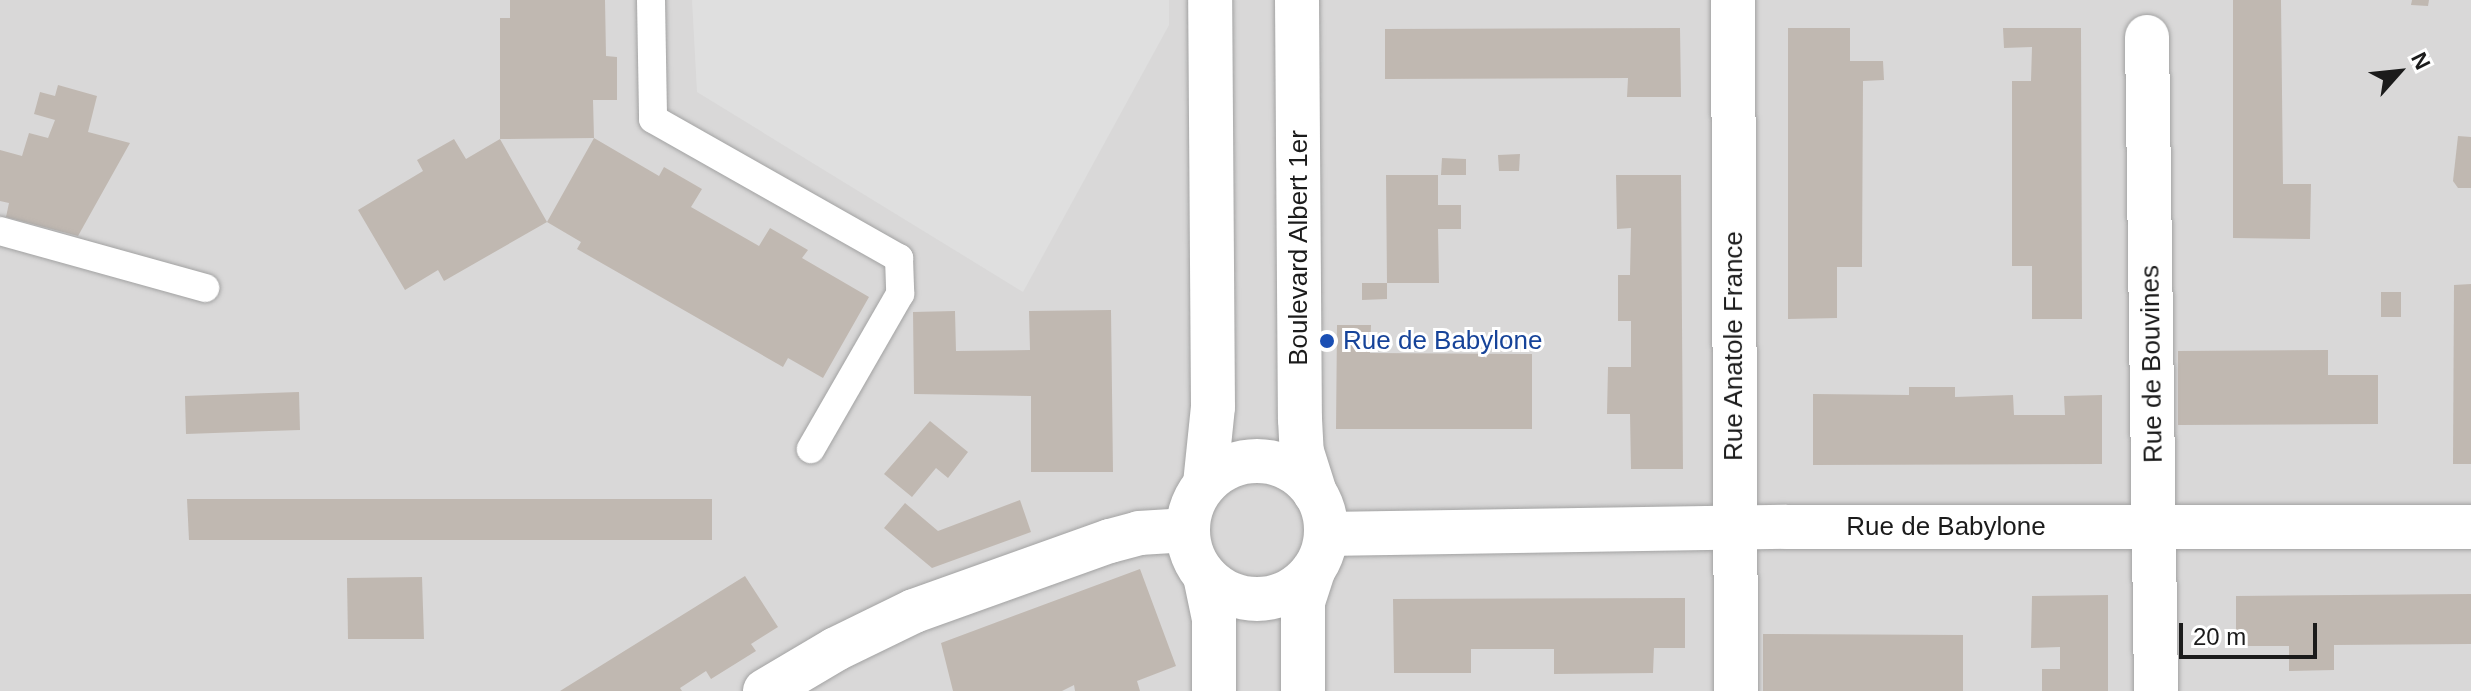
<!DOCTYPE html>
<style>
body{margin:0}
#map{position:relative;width:2471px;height:691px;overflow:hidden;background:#ece8e1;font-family:Helvetica,sans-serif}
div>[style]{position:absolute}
.residential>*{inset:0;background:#d9d8d8}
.parking>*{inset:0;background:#dfdfdf}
.building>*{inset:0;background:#c0b8b1}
.roads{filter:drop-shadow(0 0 2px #a2a2a2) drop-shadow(0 0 2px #a2a2a2)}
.service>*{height:28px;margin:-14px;padding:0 14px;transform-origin:14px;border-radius:14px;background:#fff}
.minor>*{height:44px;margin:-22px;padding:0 22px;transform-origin:22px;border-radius:22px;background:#fff}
.minor>.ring{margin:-22px;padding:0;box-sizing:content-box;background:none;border:44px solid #fff;border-radius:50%}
.dots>*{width:22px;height:22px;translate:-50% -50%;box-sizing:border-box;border:4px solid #fff;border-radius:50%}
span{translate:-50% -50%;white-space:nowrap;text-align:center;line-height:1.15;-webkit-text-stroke:6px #fff;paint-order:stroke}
.street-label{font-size:26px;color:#1b1b1b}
.transit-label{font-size:26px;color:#164399}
.left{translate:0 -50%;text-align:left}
.north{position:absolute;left:2359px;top:32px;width:80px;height:80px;-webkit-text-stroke:6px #fff;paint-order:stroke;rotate:63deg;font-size:22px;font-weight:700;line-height:32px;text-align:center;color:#1b1b1b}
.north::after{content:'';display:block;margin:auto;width:28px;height:36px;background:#1b1b1b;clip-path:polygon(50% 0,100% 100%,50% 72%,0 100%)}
.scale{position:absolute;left:2179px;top:623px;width:138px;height:36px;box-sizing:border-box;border:4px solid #1b1b1b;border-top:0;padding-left:10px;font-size:24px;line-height:28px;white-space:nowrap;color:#1b1b1b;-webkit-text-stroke:6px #fff;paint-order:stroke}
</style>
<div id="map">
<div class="residential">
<div style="clip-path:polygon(0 0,2471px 0,2471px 691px,0 691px)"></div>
</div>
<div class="parking">
<div style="clip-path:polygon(692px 0,1169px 0,1169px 25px,1023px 292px,697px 92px)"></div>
</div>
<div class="building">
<div style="clip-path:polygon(510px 0,605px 0,606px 56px,617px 57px,617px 100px,593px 100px,594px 138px,500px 139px,547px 222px,594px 138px,659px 176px,664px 167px,702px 189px,691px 207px,759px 246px,770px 228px,808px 250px,802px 258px,869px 297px,823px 378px,788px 358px,783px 367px,577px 249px,581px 242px,547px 222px,444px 281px,438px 270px,405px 290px,358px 210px,423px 171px,417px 160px,454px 139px,466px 159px,500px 139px,500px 18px,510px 18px)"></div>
<div style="clip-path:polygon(2233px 0,2281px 0,2283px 184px,2311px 184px,2310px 239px,2233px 238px)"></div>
<div style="clip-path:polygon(2412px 0,2429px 0,2428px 6px,2411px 5px)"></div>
<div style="clip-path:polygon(1680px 28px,1681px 97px,1627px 97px,1628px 78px,1385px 79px,1385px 29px)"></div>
<div style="clip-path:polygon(1788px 28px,1850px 28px,1850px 61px,1883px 61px,1884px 80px,1863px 81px,1862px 267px,1837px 267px,1837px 318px,1788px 319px)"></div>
<div style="clip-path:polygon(2003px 28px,2081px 28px,2082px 319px,2032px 319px,2032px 266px,2012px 266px,2012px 81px,2031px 81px,2032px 47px,2004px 48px)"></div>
<div style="clip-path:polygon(58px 85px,97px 96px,88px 132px,130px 143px,78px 236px,6px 217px,9px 203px,0 201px,0 150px,22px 156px,29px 133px,48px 138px,55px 120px,34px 114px,40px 92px,55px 96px)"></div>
<div style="clip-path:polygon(2458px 136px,2471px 137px,2471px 188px,2458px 188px,2453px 181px)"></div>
<div style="clip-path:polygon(1520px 154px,1519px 171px,1499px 171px,1498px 155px)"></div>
<div style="clip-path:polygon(1442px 158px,1466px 159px,1466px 175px,1441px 175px)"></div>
<div style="clip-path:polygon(1386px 175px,1438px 175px,1438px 205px,1461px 205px,1461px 229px,1438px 229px,1439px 283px,1387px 283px)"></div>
<div style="clip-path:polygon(1616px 175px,1681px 175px,1683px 469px,1631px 469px,1630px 414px,1607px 414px,1608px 367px,1631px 367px,1631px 321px,1618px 321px,1618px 275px,1630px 275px,1631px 228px,1617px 229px)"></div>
<div style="clip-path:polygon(1362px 283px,1387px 283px,1387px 299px,1362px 300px)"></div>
<div style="clip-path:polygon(2471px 284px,2471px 464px,2453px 464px,2454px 285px)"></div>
<div style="clip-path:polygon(2381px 292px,2401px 292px,2401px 317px,2381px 317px)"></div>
<div style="clip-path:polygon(1111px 310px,1113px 472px,1031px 472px,1031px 396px,914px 394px,913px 312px,955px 311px,956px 351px,1030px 350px,1029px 311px)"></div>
<div style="clip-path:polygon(1337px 325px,1371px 325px,1370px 353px,1532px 354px,1532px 429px,1336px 429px)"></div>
<div style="clip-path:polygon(2328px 350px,2328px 375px,2378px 375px,2378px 424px,2178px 425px,2178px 351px)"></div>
<div style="clip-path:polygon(1909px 387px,1955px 387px,1955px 397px,2013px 395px,2014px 415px,2065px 415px,2064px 396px,2102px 395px,2102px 464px,1813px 465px,1813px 394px,1909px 395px)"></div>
<div style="clip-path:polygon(299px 392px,300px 430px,186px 434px,185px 396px)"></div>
<div style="clip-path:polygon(930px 421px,968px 452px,948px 478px,936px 468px,912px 497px,884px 474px)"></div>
<div style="clip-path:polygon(187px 499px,712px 499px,712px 540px,189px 540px)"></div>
<div style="clip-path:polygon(1020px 500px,1031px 532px,932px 568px,884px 528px,905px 503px,938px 531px)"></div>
<div style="clip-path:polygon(1140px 569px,1176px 666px,1137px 681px,1140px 691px,1075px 691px,1074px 685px,1062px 691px,953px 691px,941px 643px)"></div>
<div style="clip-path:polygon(745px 576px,778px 627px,751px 644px,756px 651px,711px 679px,706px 671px,680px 688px,682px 691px,560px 691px)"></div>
<div style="clip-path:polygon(422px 577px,424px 639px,348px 639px,347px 578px)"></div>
<div style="clip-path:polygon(2471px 594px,2471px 644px,2334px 645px,2334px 670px,2289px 671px,2289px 646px,2236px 646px,2236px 596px)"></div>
<div style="clip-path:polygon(2108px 595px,2108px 691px,2042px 691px,2042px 669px,2060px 669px,2060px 647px,2031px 648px,2032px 596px)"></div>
<div style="clip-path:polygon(1685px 598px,1685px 648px,1654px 648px,1653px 673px,1554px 674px,1554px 649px,1471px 649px,1471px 673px,1394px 673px,1393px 599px)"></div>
<div style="clip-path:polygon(1763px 634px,1963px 635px,1963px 691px,1763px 691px)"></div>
</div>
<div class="roads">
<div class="service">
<div style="left:651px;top:0;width:119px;rotate:89deg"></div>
<div style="left:653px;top:119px;width:283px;rotate:29.5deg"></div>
<div style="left:899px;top:258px;width:36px;rotate:88deg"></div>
<div style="left:900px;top:294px;width:179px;rotate:119.9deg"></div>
<div style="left:0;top:231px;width:213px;rotate:15.5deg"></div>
</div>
<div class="minor">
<div style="left:1297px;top:0;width:419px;rotate:89.6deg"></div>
<div style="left:1300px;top:419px;width:33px;rotate:87deg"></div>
<div style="left:1302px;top:452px;width:43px;rotate:72.4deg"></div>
<div style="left:1733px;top:0;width:691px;rotate:89.75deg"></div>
<div style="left:2147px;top:37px;width:654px;rotate:89.21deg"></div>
<div class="ring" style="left:1188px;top:461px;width:94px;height:94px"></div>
<div style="left:1205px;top:484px;width:77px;rotate:-84.1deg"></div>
<div style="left:1213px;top:407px;width:407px;rotate:-90.4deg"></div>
<div style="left:1326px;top:534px;width:460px;rotate:-0.9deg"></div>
<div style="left:1786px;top:527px;width:685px"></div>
<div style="left:1205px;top:576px;width:44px;rotate:78.2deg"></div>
<div style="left:1214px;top:619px;width:72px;rotate:90deg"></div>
<div style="left:765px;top:691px;width:82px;rotate:-30.6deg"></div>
<div style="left:836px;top:649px;width:87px;rotate:-26deg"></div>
<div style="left:914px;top:611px;width:208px;rotate:-19.7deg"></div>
<div style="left:1110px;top:541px;width:30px;rotate:-15deg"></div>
<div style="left:1139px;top:533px;width:49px;rotate:-3.5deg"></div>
<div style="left:1303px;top:691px;width:89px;rotate:-90deg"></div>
<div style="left:1303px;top:602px;width:33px;rotate:-72deg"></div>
</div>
</div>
<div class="dots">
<div style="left:1327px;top:341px;background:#1a4fb4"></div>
</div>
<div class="street-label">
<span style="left:1299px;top:248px;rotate:-90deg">Boulevard Albert 1er</span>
<span style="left:1734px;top:346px;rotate:-90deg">Rue Anatole France</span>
<span style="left:2152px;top:364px;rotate:-91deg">Rue de Bouvines</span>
<span style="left:1946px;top:527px">Rue de Babylone</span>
</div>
<div class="transit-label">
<span class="left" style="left:1343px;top:341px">Rue de Babylone</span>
</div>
<div class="north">N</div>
<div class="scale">20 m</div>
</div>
